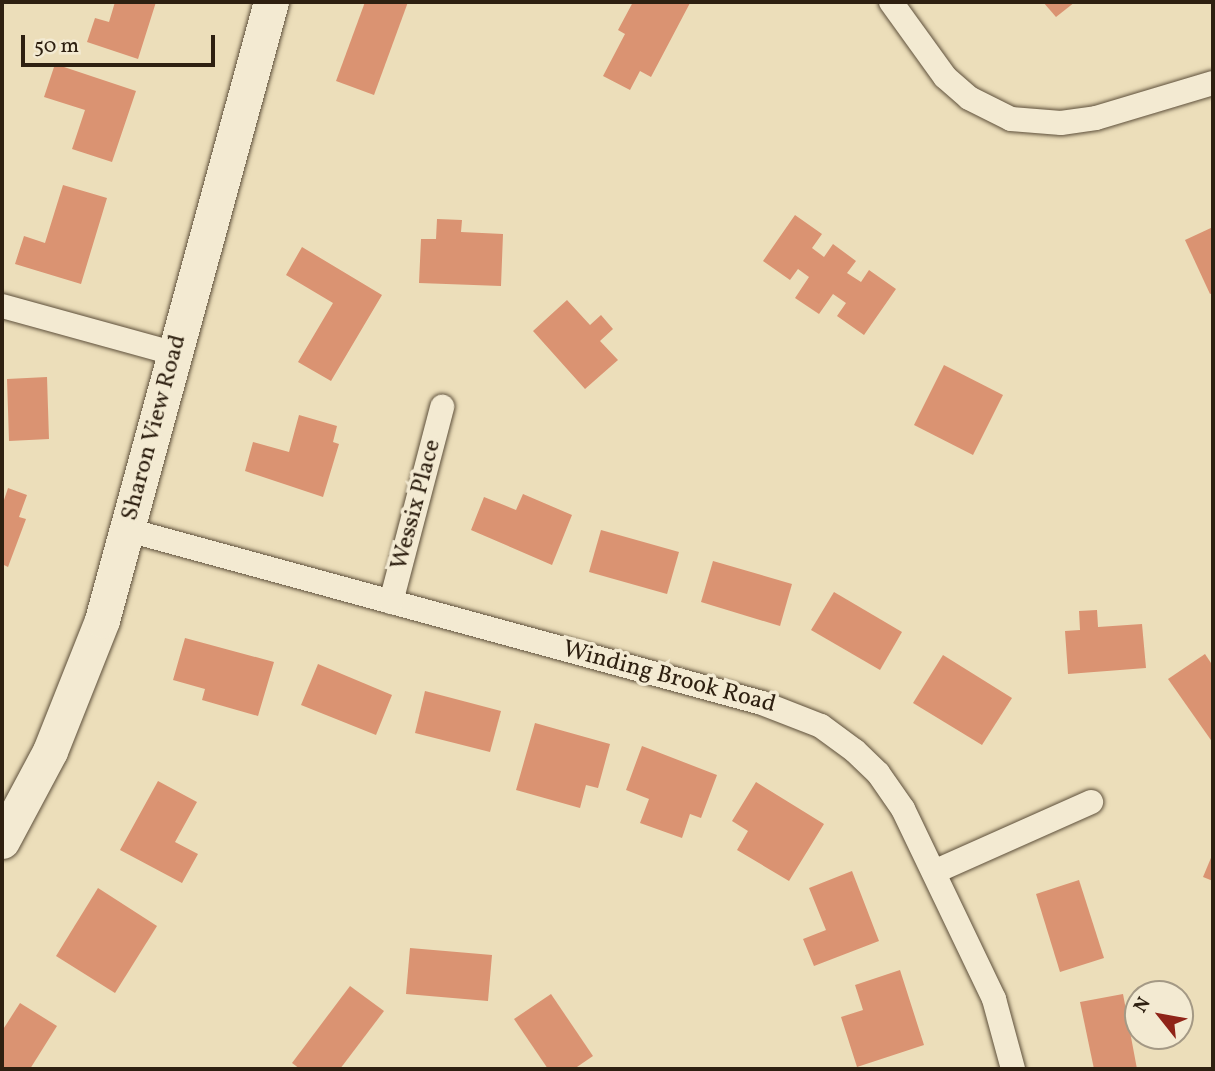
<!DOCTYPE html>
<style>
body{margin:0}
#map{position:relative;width:1215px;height:1071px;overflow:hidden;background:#ecdeba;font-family:Vollkorn,serif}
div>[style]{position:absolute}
.building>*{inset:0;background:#da9372}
.roads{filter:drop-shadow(0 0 2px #5e503b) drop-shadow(0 0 2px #5e503b)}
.street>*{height:24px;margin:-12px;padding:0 12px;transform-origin:12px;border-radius:12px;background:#f3ead2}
.secondary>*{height:35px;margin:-17.5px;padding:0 17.5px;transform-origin:17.5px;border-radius:17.5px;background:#f3ead2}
span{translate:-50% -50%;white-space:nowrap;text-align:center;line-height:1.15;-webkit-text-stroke:7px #f3ead2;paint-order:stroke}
.street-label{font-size:24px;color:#2e2011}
.frame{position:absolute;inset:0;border:4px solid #2e2011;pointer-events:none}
.north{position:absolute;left:1124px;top:980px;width:70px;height:70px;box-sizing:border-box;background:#f3ead2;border:2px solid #a49985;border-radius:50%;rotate:301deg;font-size:19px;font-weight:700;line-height:28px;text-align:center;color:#2e2011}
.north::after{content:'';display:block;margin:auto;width:24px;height:32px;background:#8f2418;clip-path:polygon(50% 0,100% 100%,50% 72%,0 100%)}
.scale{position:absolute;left:21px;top:35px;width:194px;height:32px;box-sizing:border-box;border:4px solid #2e2011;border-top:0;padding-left:9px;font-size:21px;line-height:24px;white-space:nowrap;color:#2e2011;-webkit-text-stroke:5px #f3ead2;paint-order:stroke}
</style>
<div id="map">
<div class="building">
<div style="clip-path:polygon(115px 2px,156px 2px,138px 59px,87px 42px,95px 18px,109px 22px)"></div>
<div style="clip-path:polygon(365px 2px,408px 2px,374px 95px,336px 81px)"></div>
<div style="clip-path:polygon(633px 2px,690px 3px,651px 77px,640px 71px,630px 90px,603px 76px,625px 34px,618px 30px)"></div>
<div style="clip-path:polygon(1043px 2px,1075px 2px,1056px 17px)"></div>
<div style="clip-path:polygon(55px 64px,136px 91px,112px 162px,72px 149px,85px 110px,44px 97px)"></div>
<div style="clip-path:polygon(63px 185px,107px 198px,81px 284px,15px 264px,24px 236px,45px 243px)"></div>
<div style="clip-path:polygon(795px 215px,822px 234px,812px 248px,824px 257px,833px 244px,856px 261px,847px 273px,861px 282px,869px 270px,896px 289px,864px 335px,837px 316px,846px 303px,833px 294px,819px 314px,795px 298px,809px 277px,798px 269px,790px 280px,763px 261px)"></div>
<div style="clip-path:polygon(437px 219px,462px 220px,461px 232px,503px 234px,501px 286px,419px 283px,421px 239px,436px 239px)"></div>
<div style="clip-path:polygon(1213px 227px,1213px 293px,1210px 294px,1185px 240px)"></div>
<div style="clip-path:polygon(302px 247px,382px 295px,331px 381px,298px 362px,333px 303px,286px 275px)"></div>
<div style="clip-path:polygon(567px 300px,590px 325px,601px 315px,613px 329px,600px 341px,618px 360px,585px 389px,533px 331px)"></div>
<div style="clip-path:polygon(944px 365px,1003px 395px,973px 455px,914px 425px)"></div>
<div style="clip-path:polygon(47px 377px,49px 439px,9px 441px,7px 379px)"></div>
<div style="clip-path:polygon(299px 415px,337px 426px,333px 442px,339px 444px,323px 497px,245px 471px,253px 442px,289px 452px)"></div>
<div style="clip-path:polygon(8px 488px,27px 495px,19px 517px,26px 519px,8px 567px,2px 564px,2px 506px)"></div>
<div style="clip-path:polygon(523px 494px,572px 515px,552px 565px,471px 530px,484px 497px,516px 510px)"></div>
<div style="clip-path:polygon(601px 530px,679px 552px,667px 594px,589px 572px)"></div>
<div style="clip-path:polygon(713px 561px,792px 584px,780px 626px,701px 602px)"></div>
<div style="clip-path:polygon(834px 592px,902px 632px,880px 670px,811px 630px)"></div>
<div style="clip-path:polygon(1097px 610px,1098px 627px,1142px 624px,1146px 668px,1068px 674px,1065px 631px,1080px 630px,1079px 611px)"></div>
<div style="clip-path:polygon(185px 638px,274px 662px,258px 716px,202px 700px,205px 689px,173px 680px)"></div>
<div style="clip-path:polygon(1205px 654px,1213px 666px,1213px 743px,1168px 679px)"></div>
<div style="clip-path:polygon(943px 655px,1012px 698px,982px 745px,913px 703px)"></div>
<div style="clip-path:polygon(318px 664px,392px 695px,376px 735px,301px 705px)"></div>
<div style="clip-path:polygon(425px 691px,501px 711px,490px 752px,415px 733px)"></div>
<div style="clip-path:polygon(535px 723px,610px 744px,598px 788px,586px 785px,580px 808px,516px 790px)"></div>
<div style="clip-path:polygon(642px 746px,717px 775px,701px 818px,690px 814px,682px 838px,640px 823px,649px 799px,626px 790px)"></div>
<div style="clip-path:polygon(158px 781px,197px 802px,175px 842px,198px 854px,182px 883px,120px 850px)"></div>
<div style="clip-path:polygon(756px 782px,824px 824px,789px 881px,737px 850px,748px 831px,732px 821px)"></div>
<div style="clip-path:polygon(1213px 853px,1213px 881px,1203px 877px)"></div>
<div style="clip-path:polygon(852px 871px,879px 941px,814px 966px,803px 939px,826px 930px,809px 888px)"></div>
<div style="clip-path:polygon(1079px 880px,1104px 958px,1060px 972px,1036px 894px)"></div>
<div style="clip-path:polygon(98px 888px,157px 926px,115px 993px,56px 956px)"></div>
<div style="clip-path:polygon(410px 948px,492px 955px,488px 1001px,406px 994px)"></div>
<div style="clip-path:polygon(900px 970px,924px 1045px,857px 1067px,841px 1017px,863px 1010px,855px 985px)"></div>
<div style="clip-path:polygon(350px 986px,384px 1011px,340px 1069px,300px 1069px,292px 1063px)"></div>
<div style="clip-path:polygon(551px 994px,593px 1056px,574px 1069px,548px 1069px,514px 1019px)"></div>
<div style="clip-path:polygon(1123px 994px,1137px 1069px,1094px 1069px,1080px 1002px)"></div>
<div style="clip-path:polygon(20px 1003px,57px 1026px,30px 1069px,2px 1069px,2px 1031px)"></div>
</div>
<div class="roads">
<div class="street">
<div style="left:891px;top:2px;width:92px;rotate:54.2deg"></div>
<div style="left:945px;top:77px;width:32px;rotate:41deg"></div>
<div style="left:969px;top:98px;width:47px;rotate:26.6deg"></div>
<div style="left:1011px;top:119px;width:50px;rotate:4.6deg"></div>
<div style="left:1061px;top:123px;width:35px;rotate:-8deg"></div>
<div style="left:1096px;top:118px;width:122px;rotate:-16.7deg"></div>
<div style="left:2px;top:306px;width:180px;rotate:15.4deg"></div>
<div style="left:128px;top:530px;width:657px;rotate:15.26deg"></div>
<div style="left:762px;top:703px;width:63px;rotate:21.3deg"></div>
<div style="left:821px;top:726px;width:42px;rotate:36.3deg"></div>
<div style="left:855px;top:751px;width:32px;rotate:44deg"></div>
<div style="left:878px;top:773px;width:44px;rotate:55.2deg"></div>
<div style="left:903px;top:809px;width:211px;rotate:64.4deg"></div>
<div style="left:994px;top:999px;width:73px;rotate:74.8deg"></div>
<div style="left:391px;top:602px;width:202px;rotate:-75.3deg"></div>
<div style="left:934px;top:872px;width:172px;rotate:-24deg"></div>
</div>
<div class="secondary">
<div style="left:2px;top:841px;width:102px;rotate:-61.9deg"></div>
<div style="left:50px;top:751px;width:141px;rotate:-68.3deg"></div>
<div style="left:102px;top:620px;width:641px;rotate:-74.71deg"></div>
</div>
</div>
<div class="street-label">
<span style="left:155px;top:428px;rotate:-75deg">Sharon View Road</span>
<span style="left:417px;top:505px;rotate:-75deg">Wessix Place</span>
<span style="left:669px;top:678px;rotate:15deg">Winding Brook Road</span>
</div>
<div class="frame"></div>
<div class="north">N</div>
<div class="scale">50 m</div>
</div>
